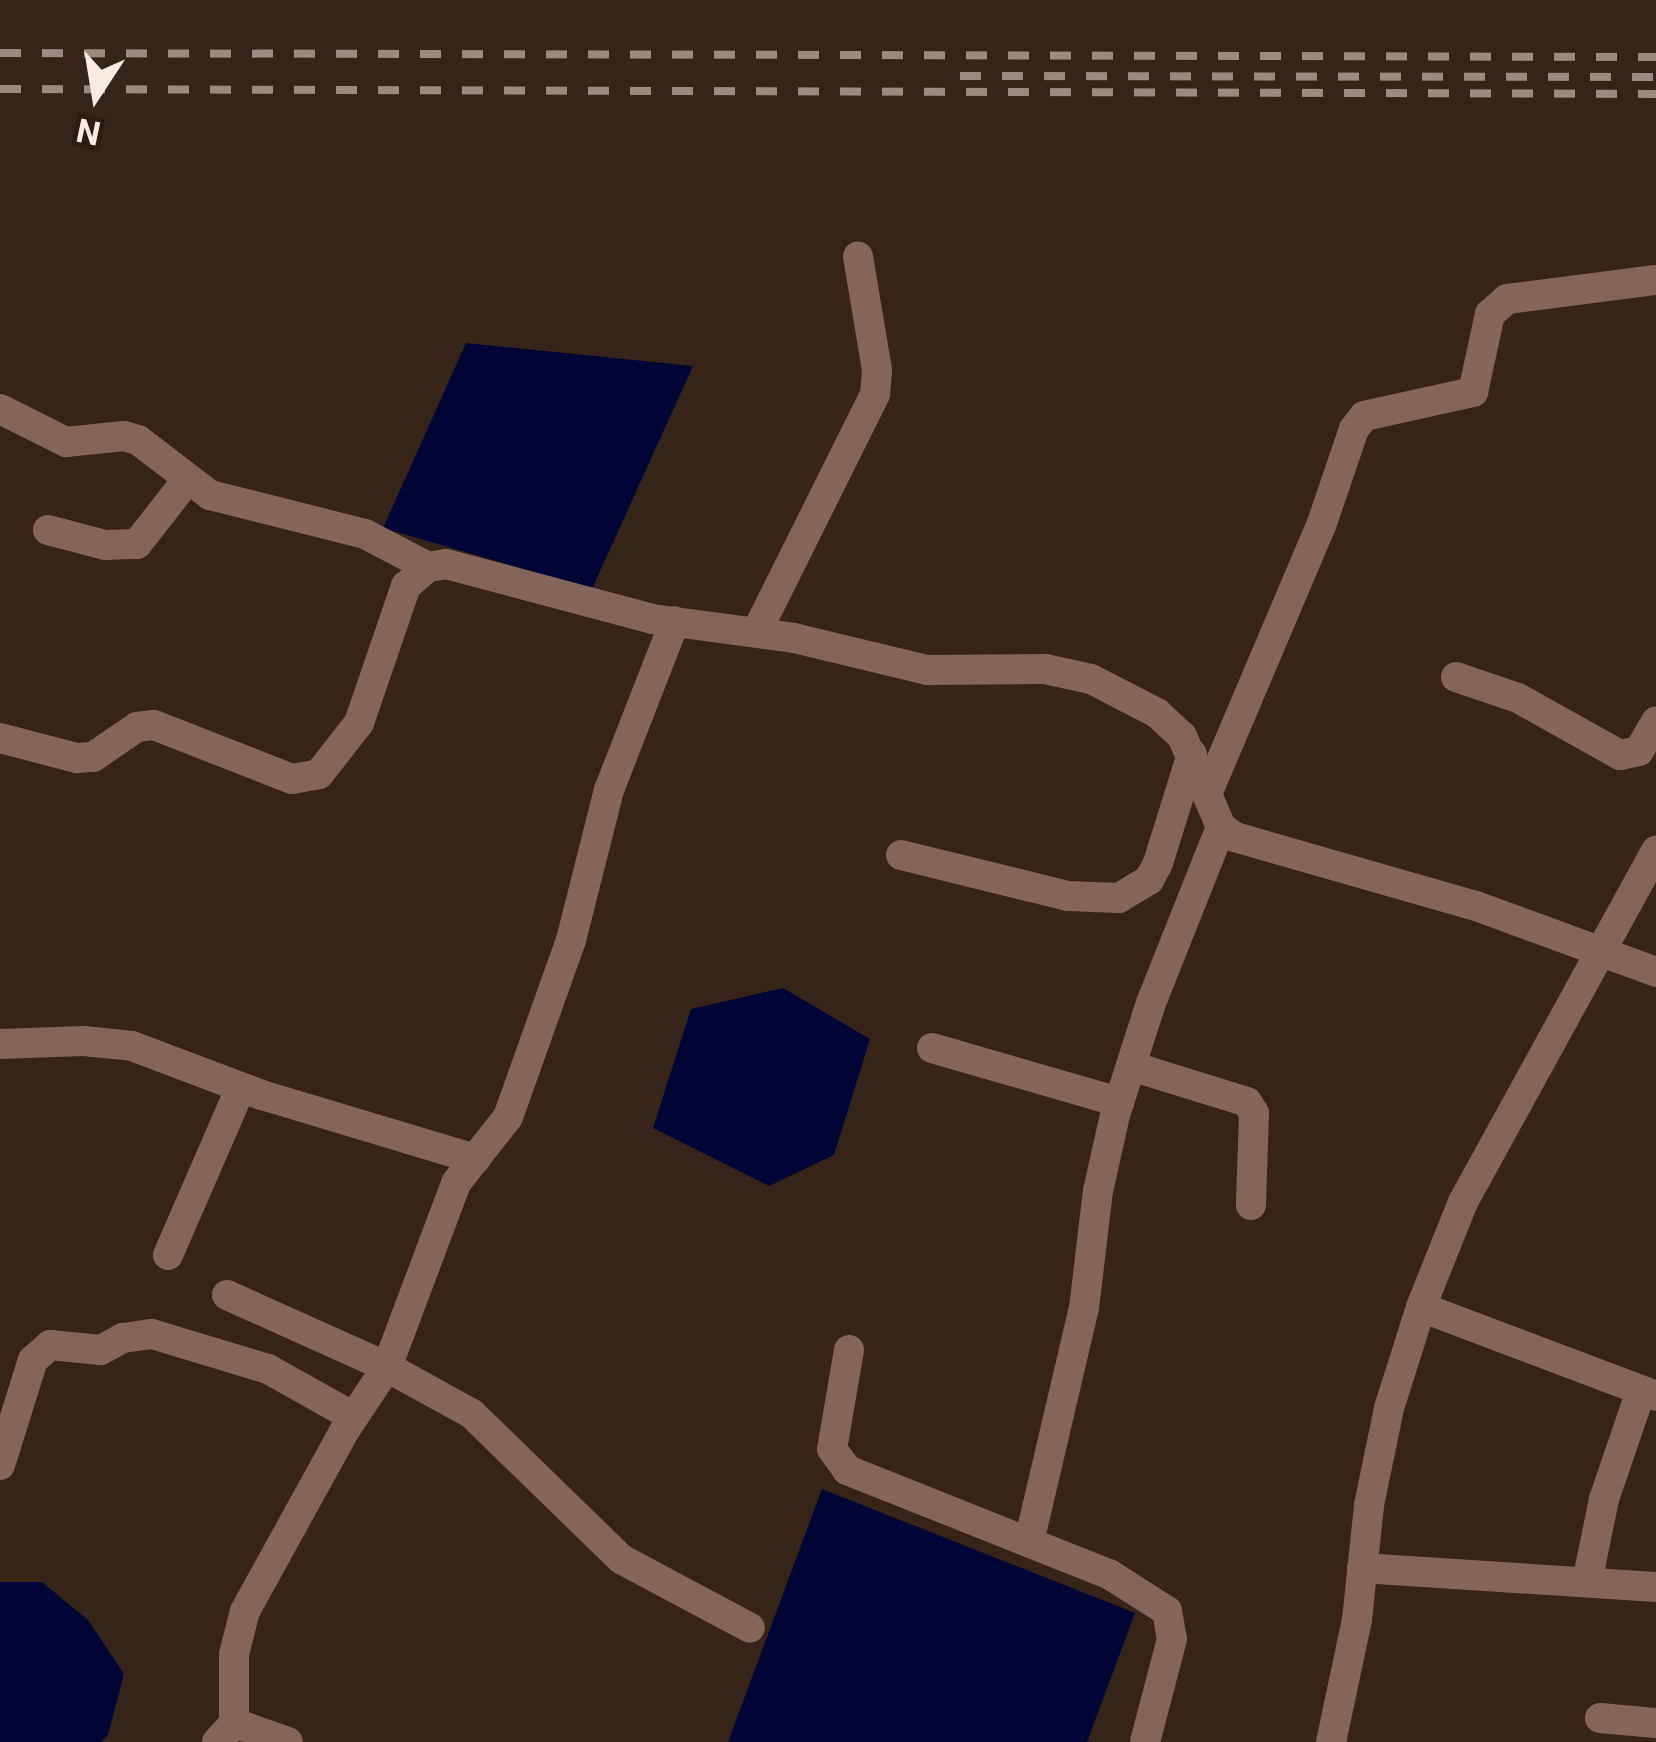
<!DOCTYPE html>
<style>
body{margin:0}
#map{position:relative;width:1656px;height:1742px;overflow:hidden;background:#372419;font-family:Roboto,sans-serif}
div>[style]{position:absolute}
.water>*{inset:0;background:#000536}
.minor>*{height:30px;margin:-15px;padding:0 15px;transform-origin:15px;border-radius:15px;background:#84655a}
.rail>*{height:8px;margin-top:-4px;transform-origin:0;background:repeating-linear-gradient(90deg,#9a8a81 0 21px,transparent 0 42px)}
span{translate:-50% -50%;white-space:nowrap;text-align:center;line-height:1.15;-webkit-text-stroke:10px #2d1a10;paint-order:stroke}
.north{position:absolute;left:36px;top:36px;width:120px;height:120px;-webkit-text-stroke:9px #2d1a10;paint-order:stroke;rotate:192deg;font-size:33px;font-weight:700;line-height:48px;text-align:center;color:#f9ece5}
.north::after{content:'';display:block;margin:auto;width:42px;height:54px;background:#f9ece5;clip-path:polygon(50% 0,100% 100%,50% 72%,0 100%)}
</style>
<div id="map">
<div class="water">
<div style="clip-path:polygon(466px 343px,693px 366px,592px 589px,383px 528px)"></div>
<div style="clip-path:polygon(783px 988px,870px 1039px,834px 1155px,769px 1186px,653px 1128px,691px 1009px)"></div>
<div style="clip-path:polygon(822px 1489px,1135px 1613px,1087px 1742px,728px 1742px)"></div>
<div style="clip-path:polygon(0 1582px,42px 1582px,88px 1620px,124px 1674px,108px 1735px,101px 1742px,0 1742px)"></div>
</div>
<div class="minor">
<div style="left:0;top:409px;width:74px;rotate:26.6deg"></div>
<div style="left:66px;top:442px;width:58px;rotate:-5.9deg"></div>
<div style="left:124px;top:436px;width:15px;rotate:16deg"></div>
<div style="left:138px;top:440px;width:91px;rotate:37.4deg"></div>
<div style="left:210px;top:495px;width:160px;rotate:14.1deg"></div>
<div style="left:365px;top:534px;width:71px;rotate:27.6deg"></div>
<div style="left:48px;top:530px;width:59px;rotate:14.7deg"></div>
<div style="left:105px;top:545px;width:32px;rotate:-2deg"></div>
<div style="left:137px;top:544px;width:81px;rotate:-52deg"></div>
<div style="left:757px;top:631px;width:265px;rotate:-63.5deg"></div>
<div style="left:875px;top:394px;width:24px;rotate:-85deg"></div>
<div style="left:877px;top:370px;width:115px;rotate:-99.5deg"></div>
<div style="left:1456px;top:677px;width:65px;rotate:18.7deg"></div>
<div style="left:1518px;top:698px;width:117px;rotate:29.2deg"></div>
<div style="left:1620px;top:755px;width:19px;rotate:-12deg"></div>
<div style="left:1639px;top:751px;width:34px;rotate:-60deg"></div>
<div style="left:0;top:738px;width:80px;rotate:14.6deg"></div>
<div style="left:77px;top:758px;width:16px;rotate:-4deg"></div>
<div style="left:93px;top:757px;width:53px;rotate:-34.3deg"></div>
<div style="left:137px;top:727px;width:17px;rotate:-7deg"></div>
<div style="left:154px;top:725px;width:148px;rotate:21.4deg"></div>
<div style="left:292px;top:779px;width:27px;rotate:-10deg"></div>
<div style="left:319px;top:774px;width:65px;rotate:-51.9deg"></div>
<div style="left:359px;top:723px;width:145px;rotate:-71.1deg"></div>
<div style="left:406px;top:586px;width:29px;rotate:-41deg"></div>
<div style="left:428px;top:567px;width:18px;rotate:-9deg"></div>
<div style="left:446px;top:564px;width:213px;rotate:14.9deg"></div>
<div style="left:652px;top:619px;width:143px;rotate:7.6deg"></div>
<div style="left:794px;top:638px;width:137px;rotate:13.5deg"></div>
<div style="left:927px;top:670px;width:118px;rotate:-0.5deg"></div>
<div style="left:1045px;top:669px;width:47px;rotate:12.3deg"></div>
<div style="left:1091px;top:679px;width:74px;rotate:27.3deg"></div>
<div style="left:1157px;top:713px;width:34px;rotate:43deg"></div>
<div style="left:1182px;top:736px;width:99px;rotate:66.8deg"></div>
<div style="left:1221px;top:827px;width:17px;rotate:36deg"></div>
<div style="left:1235px;top:837px;width:251px;rotate:16deg"></div>
<div style="left:1476px;top:906px;width:192px;rotate:20.1deg"></div>
<div style="left:1207px;top:794px;width:291px;rotate:-67deg"></div>
<div style="left:1321px;top:526px;width:102px;rotate:-71.2deg"></div>
<div style="left:1354px;top:429px;width:16px;rotate:-52deg"></div>
<div style="left:1364px;top:416px;width:112px;rotate:-12.4deg"></div>
<div style="left:1473px;top:392px;width:80px;rotate:-77.7deg"></div>
<div style="left:1490px;top:314px;width:23px;rotate:-41deg"></div>
<div style="left:1507px;top:299px;width:150px;rotate:-7.3deg"></div>
<div style="left:901px;top:855px;width:172px;rotate:13.8deg"></div>
<div style="left:1068px;top:896px;width:51px;rotate:2.2deg"></div>
<div style="left:1119px;top:898px;width:35px;rotate:-31deg"></div>
<div style="left:1149px;top:880px;width:19px;rotate:-62deg"></div>
<div style="left:1158px;top:863px;width:114px;rotate:-72.7deg"></div>
<div style="left:0;top:1044px;width:84px;rotate:-2deg"></div>
<div style="left:84px;top:1041px;width:48px;rotate:5.9deg"></div>
<div style="left:132px;top:1046px;width:139px;rotate:20.7deg"></div>
<div style="left:262px;top:1095px;width:223px;rotate:16.7deg"></div>
<div style="left:932px;top:1048px;width:195px;rotate:16.1deg"></div>
<div style="left:1131px;top:1066px;width:121px;rotate:17.2deg"></div>
<div style="left:1247px;top:1102px;width:13px;rotate:58deg"></div>
<div style="left:1254px;top:1113px;width:92px;rotate:91.9deg"></div>
<div style="left:168px;top:1255px;width:183px;rotate:-66.5deg"></div>
<div style="left:227px;top:1295px;width:175px;rotate:24.2deg"></div>
<div style="left:387px;top:1367px;width:97px;rotate:28.9deg"></div>
<div style="left:472px;top:1414px;width:208px;rotate:44.2deg"></div>
<div style="left:621px;top:1559px;width:146px;rotate:28.1deg"></div>
<div style="left:1421px;top:1307px;width:251px;rotate:20.7deg"></div>
<div style="left:849px;top:1350px;width:100px;rotate:99.7deg"></div>
<div style="left:832px;top:1449px;width:26px;rotate:54deg"></div>
<div style="left:847px;top:1470px;width:282px;rotate:21.7deg"></div>
<div style="left:1109px;top:1574px;width:69px;rotate:32.5deg"></div>
<div style="left:1167px;top:1611px;width:28px;rotate:80deg"></div>
<div style="left:1172px;top:1639px;width:106px;rotate:104.7deg"></div>
<div style="left:0;top:1465px;width:110px;rotate:-72.6deg"></div>
<div style="left:33px;top:1360px;width:23px;rotate:-41deg"></div>
<div style="left:50px;top:1345px;width:51px;rotate:5.6deg"></div>
<div style="left:101px;top:1350px;width:25px;rotate:-29deg"></div>
<div style="left:123px;top:1338px;width:29px;rotate:-8deg"></div>
<div style="left:152px;top:1334px;width:121px;rotate:16.8deg"></div>
<div style="left:268px;top:1369px;width:98px;rotate:29.2deg"></div>
<div style="left:1029px;top:1542px;width:240px;rotate:-76.8deg"></div>
<div style="left:1084px;top:1308px;width:118px;rotate:-83.2deg"></div>
<div style="left:1098px;top:1191px;width:78px;rotate:-77.4deg"></div>
<div style="left:1115px;top:1115px;width:118px;rotate:-72.2deg"></div>
<div style="left:1151px;top:1003px;width:189px;rotate:-68.3deg"></div>
<div style="left:1362px;top:1568px;width:295px;rotate:3.7deg"></div>
<div style="left:1587px;top:1582px;width:85px;rotate:-78.4deg"></div>
<div style="left:1604px;top:1499px;width:114px;rotate:-71.1deg"></div>
<div style="left:1600px;top:1718px;width:56px;rotate:5.1deg"></div>
<div style="left:234px;top:1723px;width:69px;rotate:-90deg"></div>
<div style="left:234px;top:1654px;width:44px;rotate:-75.7deg"></div>
<div style="left:245px;top:1611px;width:207px;rotate:-61.1deg"></div>
<div style="left:345px;top:1430px;width:76px;rotate:-56.3deg"></div>
<div style="left:387px;top:1367px;width:197px;rotate:-69.4deg"></div>
<div style="left:456px;top:1183px;width:84px;rotate:-51.8deg"></div>
<div style="left:508px;top:1117px;width:188px;rotate:-70.4deg"></div>
<div style="left:571px;top:940px;width:155px;rotate:-75.8deg"></div>
<div style="left:609px;top:790px;width:181px;rotate:-68.7deg"></div>
<div style="left:217px;top:1742px;width:25px;rotate:-48deg"></div>
<div style="left:234px;top:1723px;width:57px;rotate:19.4deg"></div>
<div style="left:1331px;top:1742px;width:125px;rotate:-78deg"></div>
<div style="left:1357px;top:1620px;width:116px;rotate:-84deg"></div>
<div style="left:1369px;top:1505px;width:99px;rotate:-78.3deg"></div>
<div style="left:1389px;top:1408px;width:106px;rotate:-72.4deg"></div>
<div style="left:1421px;top:1307px;width:113px;rotate:-68.2deg"></div>
<div style="left:1463px;top:1202px;width:401px;rotate:-61.2deg"></div>
</div>
<div class="rail">
<div style="left:0;top:53px;width:1656px;rotate:0.14deg"></div>
<div style="left:960px;top:76px;width:696px;rotate:0.08deg"></div>
<div style="left:0;top:89px;width:1656px;rotate:0.17deg"></div>
</div>
<div class="north">N</div>
</div>
